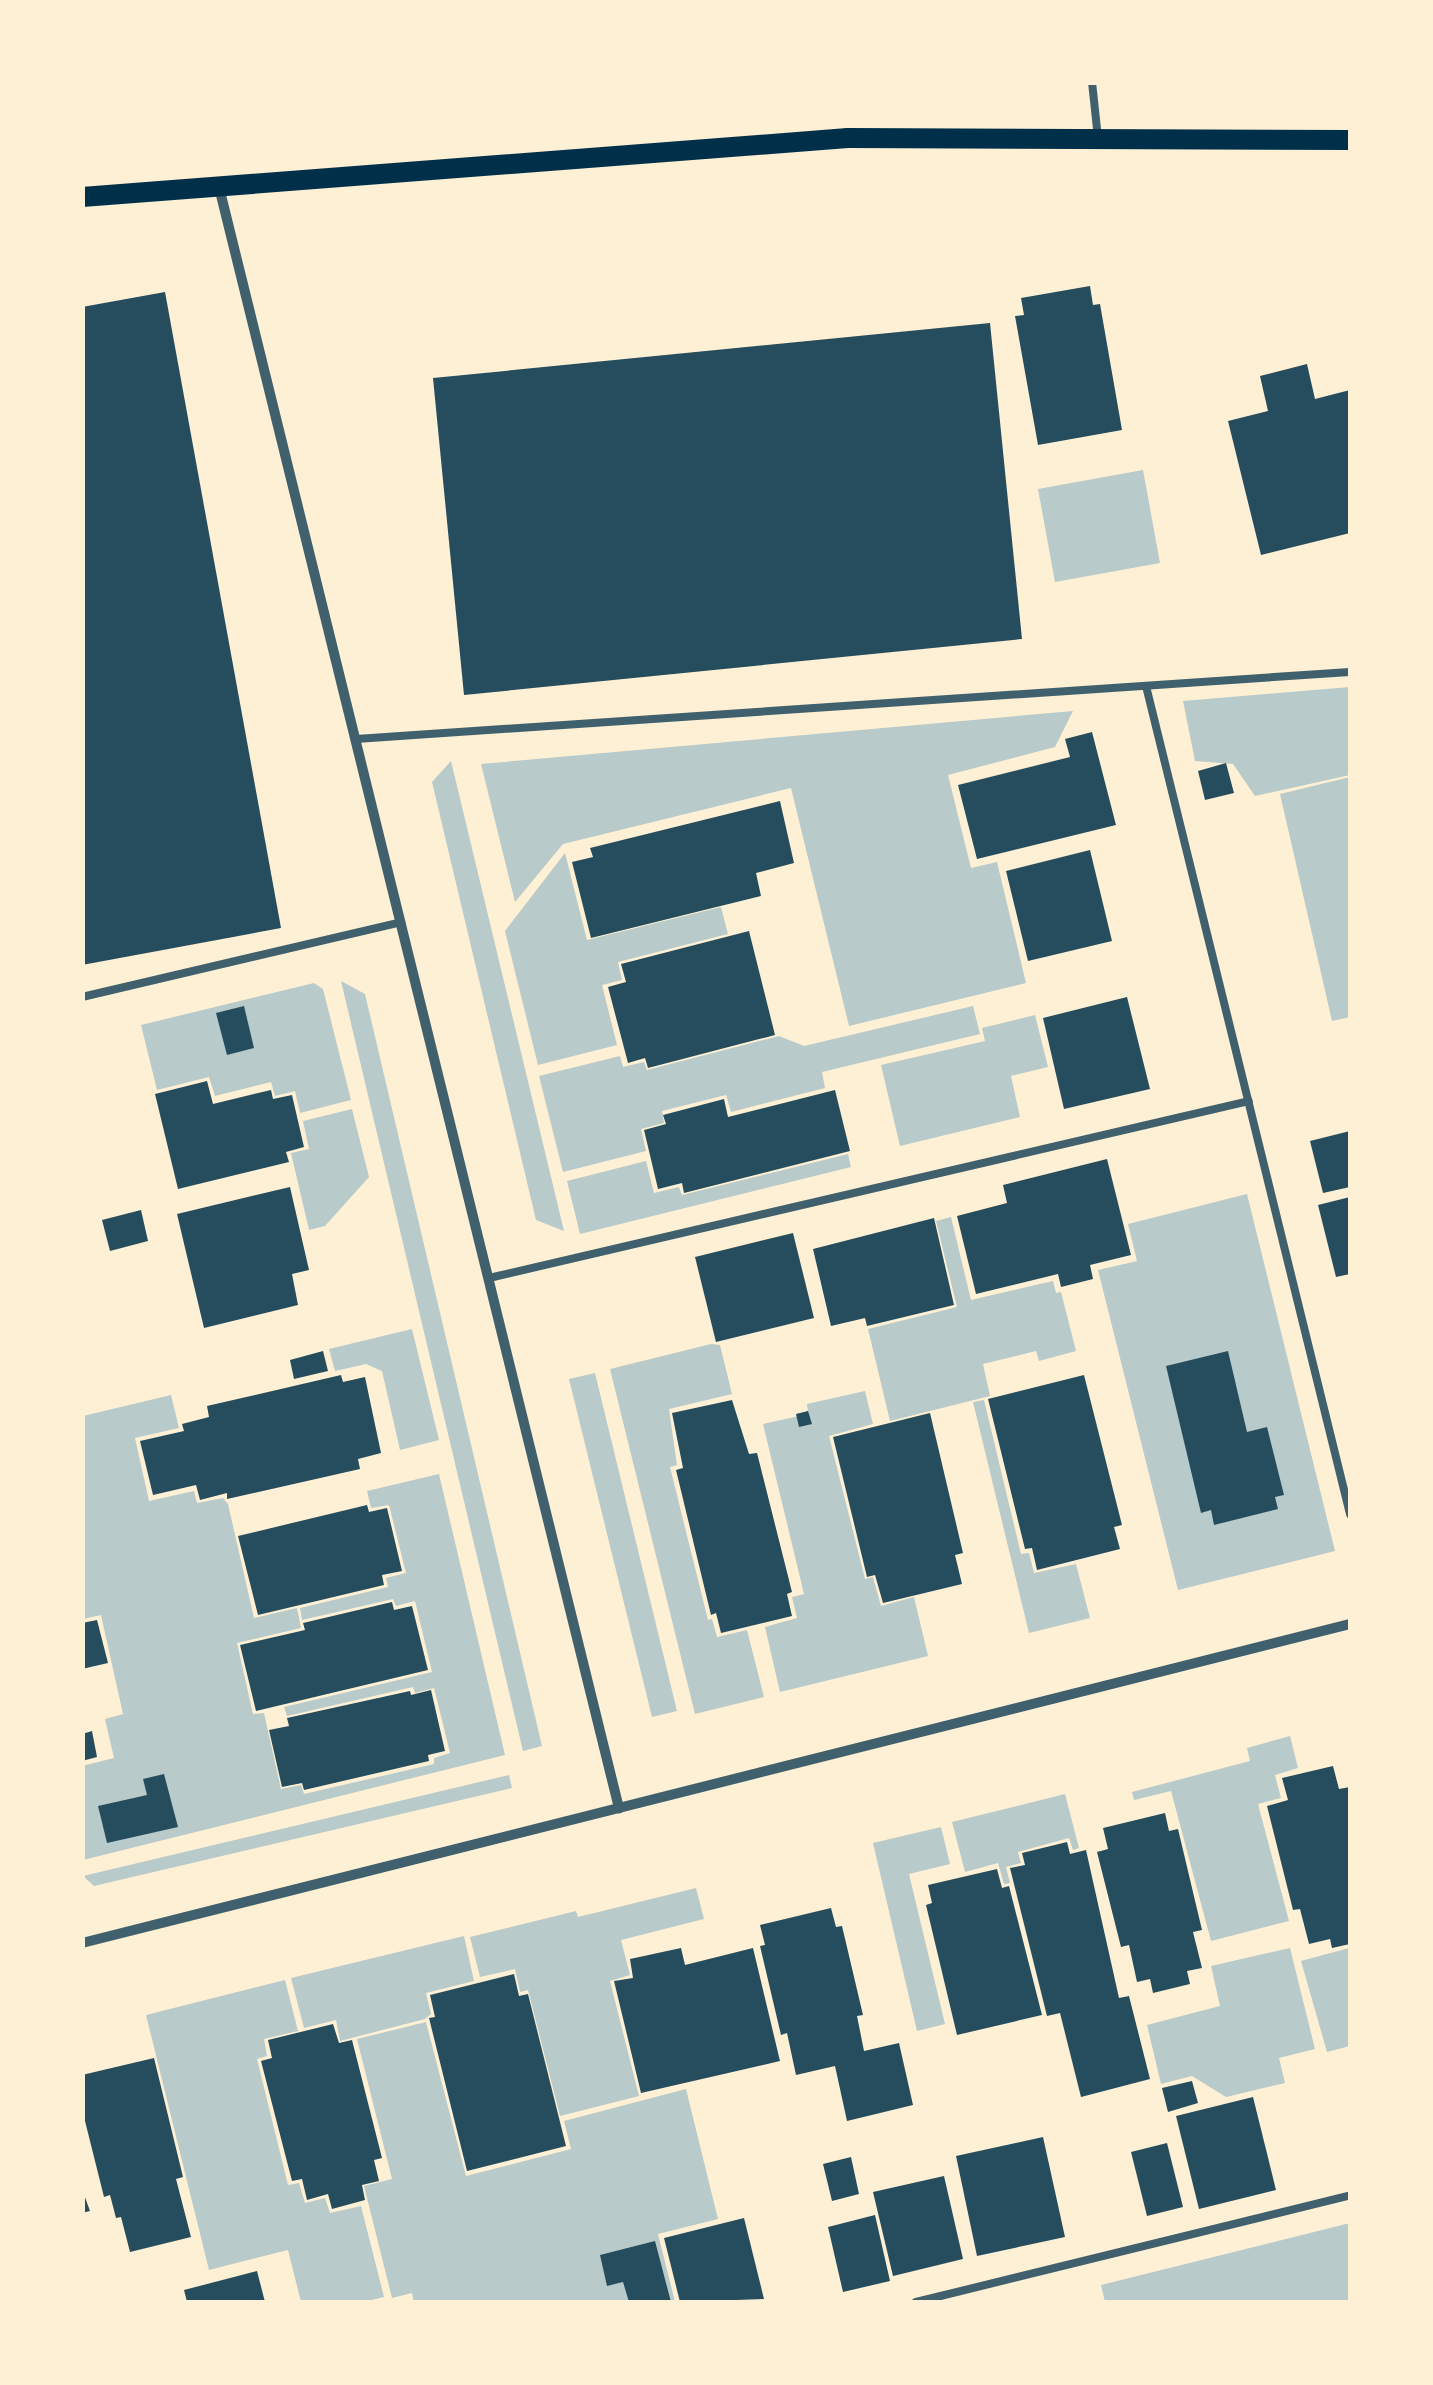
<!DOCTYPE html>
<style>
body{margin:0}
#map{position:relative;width:1433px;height:2385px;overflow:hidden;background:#fdf0d5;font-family:"Sofia Sans Condensed",sans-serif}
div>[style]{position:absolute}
.green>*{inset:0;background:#b9caca}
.building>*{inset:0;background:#264d5e}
.service>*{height:8px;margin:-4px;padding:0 4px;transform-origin:4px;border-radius:4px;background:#3f606c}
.minor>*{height:10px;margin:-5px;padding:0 5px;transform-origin:5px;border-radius:5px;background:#3f606c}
.secondary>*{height:20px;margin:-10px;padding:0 10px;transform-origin:10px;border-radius:10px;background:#003049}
span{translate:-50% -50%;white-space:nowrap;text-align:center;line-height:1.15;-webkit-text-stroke:9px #fdf0d5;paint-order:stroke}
.frame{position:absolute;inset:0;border:85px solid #fdf0d5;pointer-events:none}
</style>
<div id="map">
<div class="green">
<div style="clip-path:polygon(1143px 470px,1160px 563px,1055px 582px,1038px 489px)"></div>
<div style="clip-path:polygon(1350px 687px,1350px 775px,1255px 796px,1233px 764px,1195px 761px,1183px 701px)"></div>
<div style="clip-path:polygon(1073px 711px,1055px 747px,948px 775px,971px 868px,997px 862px,1026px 983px,849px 1026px,791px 788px,563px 844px,515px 902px,481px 764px)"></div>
<div style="clip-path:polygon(451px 761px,564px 1231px,536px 1220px,432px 782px)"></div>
<div style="clip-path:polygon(1350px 777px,1350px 1017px,1332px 1021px,1280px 794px)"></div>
<div style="clip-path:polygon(565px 853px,587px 940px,721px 907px,728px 934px,618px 962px,622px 980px,602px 985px,617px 1045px,538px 1065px,505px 931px)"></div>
<div style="clip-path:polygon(341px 981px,365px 994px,542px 1746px,523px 1751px)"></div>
<div style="clip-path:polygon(314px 983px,323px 989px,351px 1100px,300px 1113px,295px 1091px,275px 1096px,271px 1082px,215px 1096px,209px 1077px,157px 1090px,141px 1025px)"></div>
<div style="clip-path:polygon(973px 1006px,980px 1034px,822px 1072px,825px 1088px,731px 1112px,726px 1095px,662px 1111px,664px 1123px,641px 1129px,646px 1151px,563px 1172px,539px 1076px,620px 1056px,623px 1067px,644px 1062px,647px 1070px,779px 1036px,804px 1046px)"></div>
<div style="clip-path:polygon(1035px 1015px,1048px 1067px,1011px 1076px,1020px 1117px,900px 1146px,881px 1065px,985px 1041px,982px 1028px)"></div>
<div style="clip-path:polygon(352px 1109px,369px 1177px,325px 1226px,309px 1230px,291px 1153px,309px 1149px,303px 1121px)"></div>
<div style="clip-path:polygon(848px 1154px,851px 1167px,580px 1234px,567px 1181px,646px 1161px,654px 1193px,679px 1187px,682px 1195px)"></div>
<div style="clip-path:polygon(1247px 1194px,1335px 1551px,1178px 1590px,1098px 1270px,1137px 1261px,1128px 1224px)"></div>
<div style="clip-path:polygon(951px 1217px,971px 1300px,1053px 1281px,1056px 1293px,1061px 1292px,1076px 1351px,1039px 1361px,1036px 1351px,983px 1364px,990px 1396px,890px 1421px,868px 1329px,957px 1307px,936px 1221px)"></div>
<div style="clip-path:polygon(412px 1329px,439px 1440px,400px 1450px,382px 1371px,366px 1364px,335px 1371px,329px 1349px)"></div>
<div style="clip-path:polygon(711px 1344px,720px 1345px,732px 1394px,669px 1409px,677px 1465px,670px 1467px,708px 1620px,712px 1619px,717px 1637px,747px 1630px,764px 1697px,695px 1714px,610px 1369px)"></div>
<div style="clip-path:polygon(595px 1373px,677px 1711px,652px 1717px,569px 1379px)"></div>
<div style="clip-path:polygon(865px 1391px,873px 1424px,829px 1436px,865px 1579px,873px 1577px,881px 1606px,914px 1597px,928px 1656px,780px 1692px,765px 1627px,797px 1618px,792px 1597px,804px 1594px,763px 1424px,808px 1414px,807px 1404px)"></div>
<div style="clip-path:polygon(171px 1395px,179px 1428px,135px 1438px,149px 1501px,194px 1491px,197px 1503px,223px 1498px,228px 1504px,254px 1618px,297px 1608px,301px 1628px,237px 1643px,253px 1714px,264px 1713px,281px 1789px,301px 1785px,304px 1794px,434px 1764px,434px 1758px,450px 1753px,434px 1688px,415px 1693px,413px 1687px,287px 1716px,284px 1707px,432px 1672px,415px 1601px,396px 1606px,393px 1599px,302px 1620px,300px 1608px,388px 1587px,386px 1578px,406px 1573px,389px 1505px,371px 1508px,367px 1491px,439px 1474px,505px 1755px,83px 1860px,82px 1766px,114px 1758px,105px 1719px,123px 1714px,101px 1615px,83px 1619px,83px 1416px)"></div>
<div style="clip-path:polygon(984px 1400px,1021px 1554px,1029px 1553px,1034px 1573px,1076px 1564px,1090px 1618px,1029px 1633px,973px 1402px)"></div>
<div style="clip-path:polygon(1290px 1736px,1298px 1768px,1275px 1775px,1281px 1798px,1258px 1804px,1289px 1921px,1211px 1941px,1171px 1791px,1134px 1800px,1132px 1792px,1250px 1761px,1247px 1748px)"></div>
<div style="clip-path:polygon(509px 1775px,512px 1788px,94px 1886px,83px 1876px)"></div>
<div style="clip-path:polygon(1065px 1794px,1079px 1848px,1073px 1850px,1069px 1838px,1018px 1852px,1021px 1863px,1006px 1867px,1010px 1883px,1004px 1884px,998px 1863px,965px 1872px,952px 1822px)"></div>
<div style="clip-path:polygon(941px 1827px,950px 1864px,909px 1874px,945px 2024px,917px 2031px,873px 1843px)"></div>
<div style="clip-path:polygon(696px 1888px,704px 1919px,621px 1940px,630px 1975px,610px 1981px,639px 2096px,560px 2116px,528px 1990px,520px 1992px,515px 1969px,480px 1977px,470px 1937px,576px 1911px,578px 1917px)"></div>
<div style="clip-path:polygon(464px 1936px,474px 1981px,426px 1993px,431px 2014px,425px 2019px,340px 2041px,336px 2020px,304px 2028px,291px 1978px)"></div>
<div style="clip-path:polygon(1290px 1948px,1315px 2049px,1279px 2058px,1285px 2083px,1226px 2097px,1192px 2076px,1161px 2084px,1147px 2025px,1220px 2006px,1211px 1966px)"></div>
<div style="clip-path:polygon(1349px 1948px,1350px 2046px,1327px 2052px,1301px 1961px)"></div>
<div style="clip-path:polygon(285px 1980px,298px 2031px,264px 2039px,267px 2056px,257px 2059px,288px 2185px,299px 2183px,305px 2203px,325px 2198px,330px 2213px,361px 2206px,384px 2297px,363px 2302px,301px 2302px,288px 2250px,209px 2270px,146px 2015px)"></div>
<div style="clip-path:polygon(426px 2022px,466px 2176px,571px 2149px,564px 2121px,686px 2089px,718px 2219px,658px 2234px,675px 2302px,414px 2302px,412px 2293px,392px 2298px,364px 2186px,392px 2179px,357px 2039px)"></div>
<div style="clip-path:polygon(1350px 2223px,1350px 2302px,1105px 2302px,1101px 2285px)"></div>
</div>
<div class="building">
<div style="clip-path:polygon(1090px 286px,1093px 305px,1100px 304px,1122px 430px,1038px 445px,1015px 316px,1024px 315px,1021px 298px)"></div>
<div style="clip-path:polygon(165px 292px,281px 928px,82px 965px,82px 307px)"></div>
<div style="clip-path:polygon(990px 323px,1022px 639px,464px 695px,433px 378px)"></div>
<div style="clip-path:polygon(1307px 364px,1315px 399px,1350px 390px,1350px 533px,1261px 555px,1228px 421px,1268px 411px,1260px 376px)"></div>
<div style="clip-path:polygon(1092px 732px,1116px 825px,977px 859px,958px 785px,1070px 757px,1065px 739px)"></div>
<div style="clip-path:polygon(1226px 763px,1234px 793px,1205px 800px,1198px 771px)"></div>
<div style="clip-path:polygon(780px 801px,794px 863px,756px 873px,761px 896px,591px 938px,572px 862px,593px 857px,590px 848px)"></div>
<div style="clip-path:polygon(1090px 850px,1112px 941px,1028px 961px,1006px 871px)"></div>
<div style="clip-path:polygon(749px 931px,775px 1035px,648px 1068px,645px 1058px,628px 1063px,608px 987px,626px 982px,621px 964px)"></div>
<div style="clip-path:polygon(1127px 997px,1150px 1089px,1064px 1109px,1043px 1018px)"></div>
<div style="clip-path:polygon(244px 1006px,254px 1048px,227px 1055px,216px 1013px)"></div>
<div style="clip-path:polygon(207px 1081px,213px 1104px,271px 1090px,273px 1099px,292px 1095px,304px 1147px,286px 1152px,289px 1162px,178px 1189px,155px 1094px)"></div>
<div style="clip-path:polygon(835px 1090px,850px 1151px,684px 1193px,682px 1183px,658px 1189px,644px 1130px,666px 1124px,663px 1115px,724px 1099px,728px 1117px)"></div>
<div style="clip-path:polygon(1350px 1131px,1350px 1187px,1323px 1193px,1310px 1141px)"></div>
<div style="clip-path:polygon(1107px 1159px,1131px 1255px,1090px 1265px,1093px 1279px,1061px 1287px,1058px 1274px,976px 1294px,957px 1216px,1007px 1203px,1003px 1185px)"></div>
<div style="clip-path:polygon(290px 1187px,309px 1270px,292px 1274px,298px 1305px,204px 1328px,177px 1214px)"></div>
<div style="clip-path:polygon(1350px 1197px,1350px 1274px,1336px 1277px,1318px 1205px)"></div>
<div style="clip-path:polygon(141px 1210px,148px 1241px,110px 1251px,102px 1220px)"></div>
<div style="clip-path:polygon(934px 1218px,954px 1305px,867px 1326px,865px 1318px,831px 1326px,813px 1249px)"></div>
<div style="clip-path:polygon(793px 1233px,814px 1318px,716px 1342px,695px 1257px)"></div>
<div style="clip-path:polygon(323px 1351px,328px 1371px,294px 1379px,290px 1360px)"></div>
<div style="clip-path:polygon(1228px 1351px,1247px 1432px,1267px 1427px,1284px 1495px,1275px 1497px,1278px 1509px,1214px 1525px,1211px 1510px,1201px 1513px,1166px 1366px)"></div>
<div style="clip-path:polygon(341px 1375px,343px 1382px,365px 1377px,381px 1453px,358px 1459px,360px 1469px,227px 1499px,227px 1493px,200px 1500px,196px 1485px,153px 1495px,140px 1441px,184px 1431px,182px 1424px,209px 1417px,207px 1406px)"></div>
<div style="clip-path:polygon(1084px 1375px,1122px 1525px,1114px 1527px,1120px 1549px,1037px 1570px,1032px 1548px,1025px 1549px,988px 1399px)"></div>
<div style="clip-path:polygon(732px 1400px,749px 1454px,757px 1453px,792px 1592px,787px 1594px,792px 1616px,721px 1633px,716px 1613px,711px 1615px,676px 1470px,683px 1468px,672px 1413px)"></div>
<div style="clip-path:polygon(808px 1411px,812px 1424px,799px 1427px,796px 1414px)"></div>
<div style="clip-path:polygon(930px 1413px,963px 1553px,955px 1555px,962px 1584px,883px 1603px,875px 1575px,867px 1577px,833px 1437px)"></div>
<div style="clip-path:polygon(367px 1505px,369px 1512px,387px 1508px,402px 1571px,382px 1575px,384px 1585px,258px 1615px,238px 1536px)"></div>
<div style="clip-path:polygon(392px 1602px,394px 1610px,412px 1606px,428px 1670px,256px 1711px,240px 1645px,305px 1630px,303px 1623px)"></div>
<div style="clip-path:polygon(97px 1620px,108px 1663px,82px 1669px,82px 1623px)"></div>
<div style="clip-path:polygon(431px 1690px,445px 1751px,428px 1755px,429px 1761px,304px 1790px,302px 1783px,282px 1787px,269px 1730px,289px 1726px,287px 1718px,410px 1691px,411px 1695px)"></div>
<div style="clip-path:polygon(92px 1731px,97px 1757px,82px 1761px,82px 1734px)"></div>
<div style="clip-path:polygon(1333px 1766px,1339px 1789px,1350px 1787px,1350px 1944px,1332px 1948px,1330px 1939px,1309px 1944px,1300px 1909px,1293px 1910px,1267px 1806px,1288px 1800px,1282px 1778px)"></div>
<div style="clip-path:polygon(164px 1774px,178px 1827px,107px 1843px,98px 1806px,147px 1795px,143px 1779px)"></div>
<div style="clip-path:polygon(1165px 1813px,1169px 1831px,1178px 1829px,1202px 1930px,1193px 1932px,1202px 1968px,1187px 1971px,1190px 1984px,1153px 1993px,1150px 1979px,1137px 1982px,1129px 1945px,1121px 1947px,1097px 1852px,1108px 1849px,1103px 1828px)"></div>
<div style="clip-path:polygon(1067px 1842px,1070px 1854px,1086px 1850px,1119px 1998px,1129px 1996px,1150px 2079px,1081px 2097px,1060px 2013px,1047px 2016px,1010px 1868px,1025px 1865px,1022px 1853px)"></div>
<div style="clip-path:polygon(997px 1869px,1002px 1888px,1009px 1886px,1042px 2015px,957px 2035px,926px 1905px,932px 1903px,928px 1885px)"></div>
<div style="clip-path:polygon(831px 1908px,836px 1927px,842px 1926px,863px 2015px,857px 2016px,864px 2051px,899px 2043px,913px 2105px,847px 2121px,835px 2066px,796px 2075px,787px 2033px,781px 2035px,760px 1946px,765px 1945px,760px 1925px)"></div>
<div style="clip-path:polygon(681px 1948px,685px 1965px,753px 1948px,780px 2061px,641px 2093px,614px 1981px,633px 1978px,630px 1959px)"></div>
<div style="clip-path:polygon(514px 1974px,519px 1996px,528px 1994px,566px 2146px,467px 2171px,429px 2018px,435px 2017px,430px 1995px)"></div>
<div style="clip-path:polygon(333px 2024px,339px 2043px,352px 2040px,382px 2158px,374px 2160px,379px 2181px,362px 2185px,365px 2200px,332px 2209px,328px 2194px,307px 2200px,302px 2179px,292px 2181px,261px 2061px,272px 2058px,268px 2040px)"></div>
<div style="clip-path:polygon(154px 2058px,183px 2177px,176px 2179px,191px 2237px,130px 2252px,121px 2217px,116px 2218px,110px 2195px,104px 2197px,82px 2109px,82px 2075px)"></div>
<div style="clip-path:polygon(1192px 2081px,1198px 2103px,1168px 2112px,1162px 2088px)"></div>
<div style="clip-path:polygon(1253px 2097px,1276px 2190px,1199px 2209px,1176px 2116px)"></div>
<div style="clip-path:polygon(1043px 2137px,1065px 2237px,977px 2256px,956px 2156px)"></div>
<div style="clip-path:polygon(1167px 2143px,1183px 2207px,1147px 2216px,1131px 2152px)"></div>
<div style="clip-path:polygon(851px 2157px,859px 2194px,832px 2201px,823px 2164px)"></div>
<div style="clip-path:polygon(944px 2176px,963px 2259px,893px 2276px,873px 2192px)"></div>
<div style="clip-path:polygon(82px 2189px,90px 2211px,82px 2213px)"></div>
<div style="clip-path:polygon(875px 2215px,890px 2281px,843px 2292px,828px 2227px)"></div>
<div style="clip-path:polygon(744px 2218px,764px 2299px,680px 2302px,664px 2238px)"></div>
<div style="clip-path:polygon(655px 2241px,671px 2302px,629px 2302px,623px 2282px,607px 2286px,600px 2255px)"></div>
<div style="clip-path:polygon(257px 2271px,265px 2302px,187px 2302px,184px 2290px)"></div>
</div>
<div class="service">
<div style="left:1092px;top:82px;width:56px;rotate:83.9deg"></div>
<div style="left:1146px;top:686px;width:853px;rotate:76.16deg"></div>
<div style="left:356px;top:739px;width:996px;rotate:-3.86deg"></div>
<div style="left:82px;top:997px;width:328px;rotate:-13.2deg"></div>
<div style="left:489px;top:1278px;width:780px;rotate:-13.11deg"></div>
<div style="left:916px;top:2302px;width:447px;rotate:-13.8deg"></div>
</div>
<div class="minor">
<div style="left:219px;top:187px;width:1670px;rotate:76.14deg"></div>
<div style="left:82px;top:1943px;width:1308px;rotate:-14.12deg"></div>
</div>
<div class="secondary">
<div style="left:82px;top:197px;width:768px;rotate:-4.4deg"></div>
<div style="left:848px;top:138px;width:502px;rotate:0.23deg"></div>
</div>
<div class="frame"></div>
</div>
